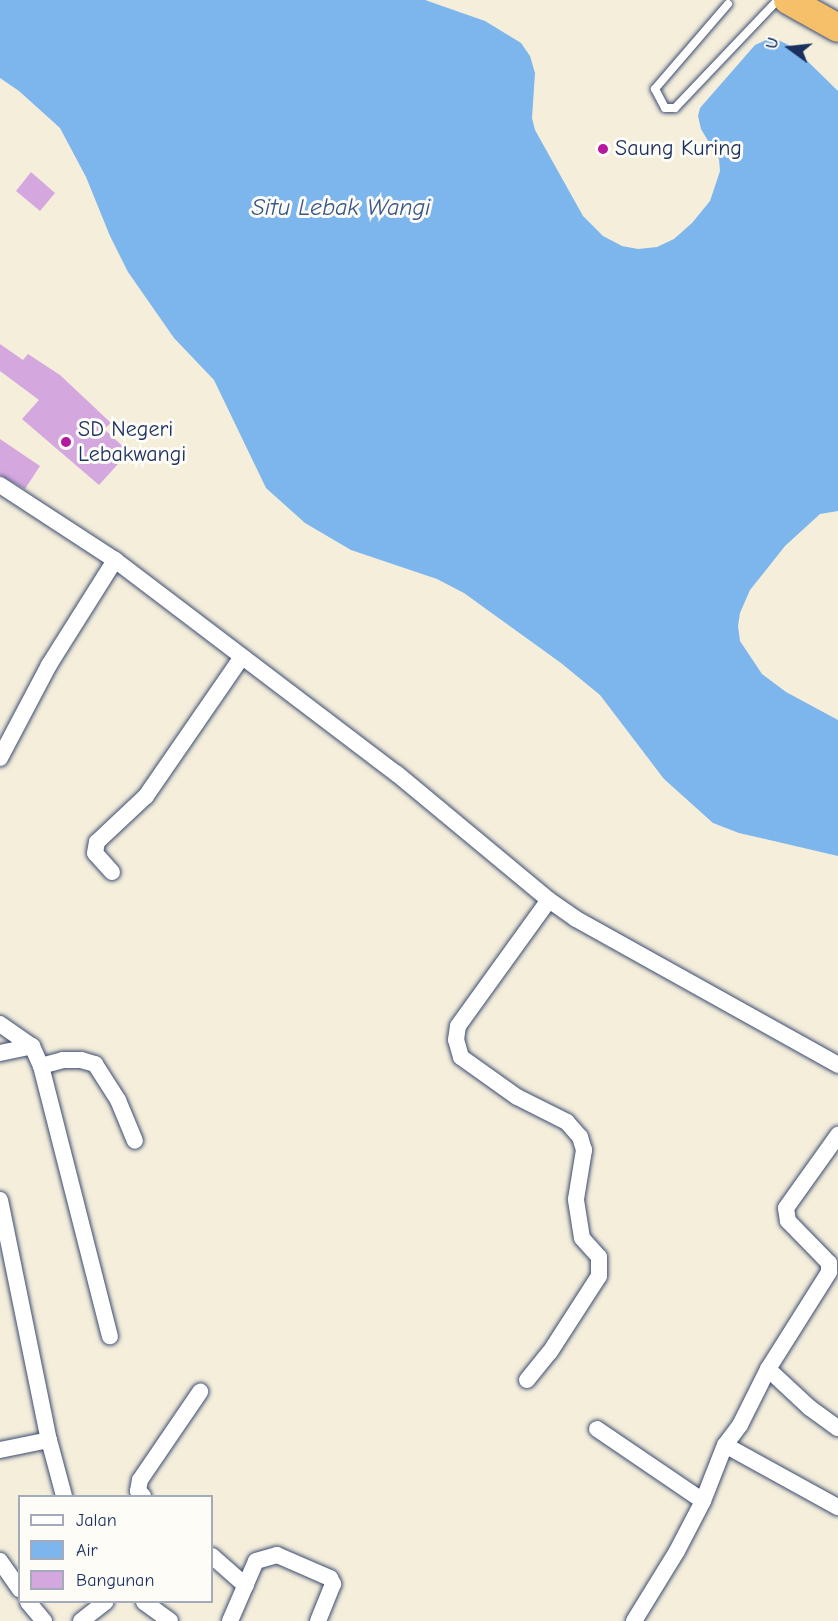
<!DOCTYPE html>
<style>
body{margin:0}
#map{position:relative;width:838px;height:1621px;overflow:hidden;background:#f4eedb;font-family:"Comic Neue",sans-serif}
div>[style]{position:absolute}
.water>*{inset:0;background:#7db5ed}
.building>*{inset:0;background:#d4a8df}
.roads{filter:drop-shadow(0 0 2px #3c4c71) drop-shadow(0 0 2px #3c4c71)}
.lane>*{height:8px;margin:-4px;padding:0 4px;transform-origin:4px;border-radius:4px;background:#fff}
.street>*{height:16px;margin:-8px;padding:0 8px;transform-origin:8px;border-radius:8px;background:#fff}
.highway>*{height:28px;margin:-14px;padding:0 14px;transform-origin:14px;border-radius:14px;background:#f6c06b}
.dots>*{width:16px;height:16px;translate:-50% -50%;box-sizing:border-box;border:3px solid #fdfcf7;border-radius:50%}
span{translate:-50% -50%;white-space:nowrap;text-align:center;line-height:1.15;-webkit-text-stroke:6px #fdfcf7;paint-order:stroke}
.poi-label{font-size:22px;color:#1b2f5e}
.left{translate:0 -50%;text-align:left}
.water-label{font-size:24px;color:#385789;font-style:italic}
.legend{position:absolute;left:18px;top:1495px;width:195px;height:108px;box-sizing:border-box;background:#fdfcf7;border:2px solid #a3aaba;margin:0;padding:8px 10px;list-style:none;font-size:18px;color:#1b2f5e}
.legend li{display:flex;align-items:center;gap:12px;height:30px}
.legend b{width:30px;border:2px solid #a3aaba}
.north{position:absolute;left:760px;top:18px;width:60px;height:60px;-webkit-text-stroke:4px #fdfcf7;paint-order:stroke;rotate:285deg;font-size:16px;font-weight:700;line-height:24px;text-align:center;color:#1b2f5e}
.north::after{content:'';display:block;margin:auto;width:21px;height:27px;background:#1b2f5e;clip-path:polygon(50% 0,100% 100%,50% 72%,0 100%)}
</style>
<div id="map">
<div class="water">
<div style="clip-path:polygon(0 0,425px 0,485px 21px,521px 43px,530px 56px,535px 73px,532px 118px,535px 130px,583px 216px,603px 236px,622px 246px,638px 249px,657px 247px,674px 239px,692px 223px,710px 201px,720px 171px,719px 159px,701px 129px,698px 116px,700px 108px,755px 45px,766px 40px,778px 40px,793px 47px,838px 91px,838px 511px,820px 514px,785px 546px,750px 590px,740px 613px,738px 626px,740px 641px,762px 674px,786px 692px,838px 720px,838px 856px,739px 833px,713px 823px,664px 779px,600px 695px,561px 663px,464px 593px,437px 579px,351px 550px,305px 523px,266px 488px,214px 380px,174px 338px,128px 272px,110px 236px,86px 177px,60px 128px,19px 91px,0 78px)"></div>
</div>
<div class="building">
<div style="clip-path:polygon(31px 172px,55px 193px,40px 211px,16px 191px)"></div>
<div style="clip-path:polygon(0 344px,23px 360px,28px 354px,60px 375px,111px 423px,104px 429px,129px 452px,99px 485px,22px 419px,39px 400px,0 371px)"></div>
<div style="clip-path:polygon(0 439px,40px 466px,25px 489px,0 475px)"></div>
</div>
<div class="roads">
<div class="lane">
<div style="left:728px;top:4px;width:112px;rotate:130.7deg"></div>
<div style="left:655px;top:89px;width:21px;rotate:62deg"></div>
<div style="left:665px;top:108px;width:10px"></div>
<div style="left:675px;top:108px;width:149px;rotate:-46.4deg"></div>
</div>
<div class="street">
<div style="left:0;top:485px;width:137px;rotate:33.1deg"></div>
<div style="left:115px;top:560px;width:353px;rotate:37.2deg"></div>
<div style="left:396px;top:773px;width:199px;rotate:39.7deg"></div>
<div style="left:549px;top:900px;width:33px;rotate:35deg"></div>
<div style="left:576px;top:919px;width:300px;rotate:29.1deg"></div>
<div style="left:0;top:758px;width:105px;rotate:-62.2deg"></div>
<div style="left:49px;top:665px;width:124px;rotate:-57.8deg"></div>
<div style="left:112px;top:872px;width:25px;rotate:-132deg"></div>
<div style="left:95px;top:853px;width:11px;rotate:-80deg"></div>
<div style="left:97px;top:842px;width:67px;rotate:-43.2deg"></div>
<div style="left:146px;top:796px;width:169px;rotate:-55.4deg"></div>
<div style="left:0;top:1024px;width:39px;rotate:35deg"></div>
<div style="left:32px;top:1046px;width:22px;rotate:66deg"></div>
<div style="left:41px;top:1066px;width:279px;rotate:75.7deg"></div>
<div style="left:0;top:1053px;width:33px;rotate:-12deg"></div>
<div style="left:41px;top:1066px;width:23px;rotate:-15deg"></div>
<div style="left:63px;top:1060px;width:18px"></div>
<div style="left:81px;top:1060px;width:15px;rotate:16deg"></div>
<div style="left:95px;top:1064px;width:43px;rotate:57.4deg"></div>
<div style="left:118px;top:1100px;width:44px;rotate:67.5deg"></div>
<div style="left:0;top:1200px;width:245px;rotate:78.5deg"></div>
<div style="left:49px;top:1440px;width:58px;rotate:75deg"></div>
<div style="left:768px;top:1369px;width:57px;rotate:42.9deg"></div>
<div style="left:810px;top:1408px;width:34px;rotate:36deg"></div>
<div style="left:527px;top:1380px;width:36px;rotate:-51deg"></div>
<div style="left:550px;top:1352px;width:90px;rotate:-57.2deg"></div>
<div style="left:599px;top:1276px;width:19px;rotate:-90deg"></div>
<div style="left:599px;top:1257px;width:25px;rotate:-132deg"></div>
<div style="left:582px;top:1238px;width:39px;rotate:-99deg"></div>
<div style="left:576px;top:1199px;width:50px;rotate:-80.7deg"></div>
<div style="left:584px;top:1150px;width:14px;rotate:-107deg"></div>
<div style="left:580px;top:1137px;width:20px;rotate:-131deg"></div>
<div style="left:567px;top:1122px;width:56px;rotate:-153.4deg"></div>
<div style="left:517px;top:1097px;width:69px;rotate:-144.5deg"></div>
<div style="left:461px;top:1057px;width:18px;rotate:-106deg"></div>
<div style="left:456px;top:1040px;width:14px;rotate:-82deg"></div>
<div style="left:458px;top:1026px;width:155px;rotate:-54.2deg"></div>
<div style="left:597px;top:1429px;width:128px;rotate:34.2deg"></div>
<div style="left:725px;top:1445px;width:129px;rotate:28.8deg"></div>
<div style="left:0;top:1450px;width:50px;rotate:-11.5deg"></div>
<div style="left:143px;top:1496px;width:7px;rotate:-135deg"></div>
<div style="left:138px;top:1491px;width:11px;rotate:-80deg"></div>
<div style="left:140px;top:1480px;width:107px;rotate:-55.7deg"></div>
<div style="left:212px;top:1556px;width:45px;rotate:41.4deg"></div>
<div style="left:0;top:1561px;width:35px;rotate:55deg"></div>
<div style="left:28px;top:1602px;width:25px;rotate:50deg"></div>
<div style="left:144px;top:1602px;width:32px;rotate:36deg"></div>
<div style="left:81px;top:1621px;width:31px;rotate:-38deg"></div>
<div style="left:230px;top:1621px;width:65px;rotate:-66.6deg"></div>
<div style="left:256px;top:1561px;width:22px;rotate:-16deg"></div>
<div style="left:277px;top:1555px;width:58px;rotate:23.5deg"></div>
<div style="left:330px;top:1578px;width:7px;rotate:63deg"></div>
<div style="left:333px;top:1584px;width:40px;rotate:112deg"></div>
<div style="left:634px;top:1621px;width:82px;rotate:-58.4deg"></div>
<div style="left:677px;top:1551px;width:56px;rotate:-62.5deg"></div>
<div style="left:703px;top:1501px;width:60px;rotate:-68.6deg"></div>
<div style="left:725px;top:1445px;width:25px;rotate:-53deg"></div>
<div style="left:740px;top:1425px;width:63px;rotate:-63.4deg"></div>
<div style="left:768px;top:1369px;width:115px;rotate:-57.8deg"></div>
<div style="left:829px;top:1272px;width:9px;rotate:-90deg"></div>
<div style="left:829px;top:1263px;width:59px;rotate:-134.3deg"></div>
<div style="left:788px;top:1221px;width:13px;rotate:-99deg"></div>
<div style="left:786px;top:1208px;width:90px;rotate:-54.5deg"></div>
</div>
<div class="highway">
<div style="left:788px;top:0;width:57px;rotate:29.2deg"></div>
</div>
</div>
<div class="dots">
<div style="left:603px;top:149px;background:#b5179e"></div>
<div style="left:66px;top:442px;background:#b5179e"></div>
</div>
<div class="poi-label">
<span class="left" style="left:615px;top:149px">Saung Kuring</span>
<span class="left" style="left:78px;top:442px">SD Negeri<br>Lebakwangi</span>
</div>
<div class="water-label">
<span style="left:341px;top:208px">Situ Lebak Wangi</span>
</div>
<ul class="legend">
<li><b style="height:8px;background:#fff"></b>Jalan</li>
<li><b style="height:16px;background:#7db5ed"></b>Air</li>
<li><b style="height:16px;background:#d4a8df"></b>Bangunan</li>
</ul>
<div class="north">U</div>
</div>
